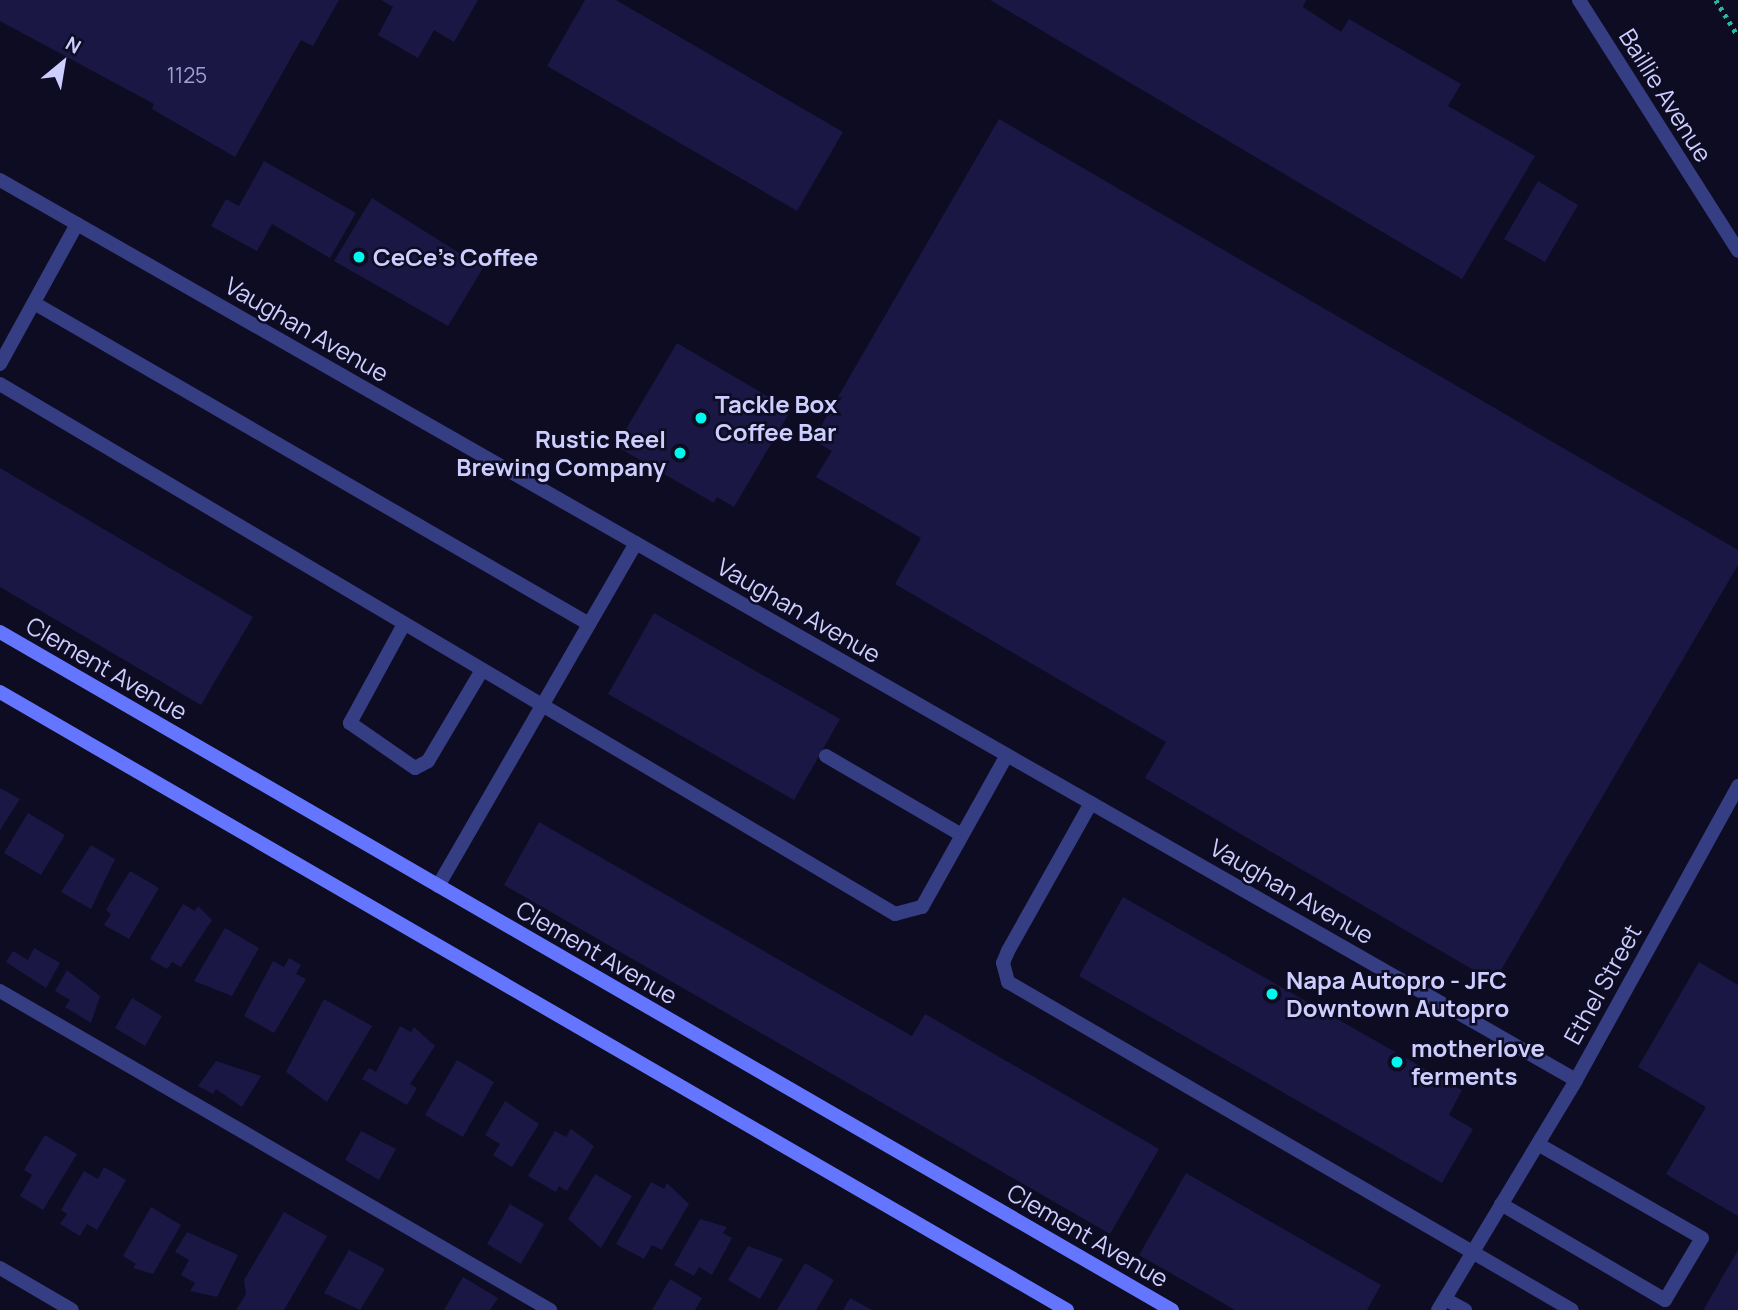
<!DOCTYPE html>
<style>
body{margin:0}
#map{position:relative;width:1738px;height:1310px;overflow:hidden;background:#0d0c22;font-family:Manrope,sans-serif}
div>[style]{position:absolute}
.building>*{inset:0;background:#1a1744}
.path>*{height:4.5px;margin-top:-2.25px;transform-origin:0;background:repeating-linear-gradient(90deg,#28b89c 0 3.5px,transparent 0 8.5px)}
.lane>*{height:14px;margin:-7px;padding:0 7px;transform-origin:7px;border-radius:7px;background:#353d83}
.street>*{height:14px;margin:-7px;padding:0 7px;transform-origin:7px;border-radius:7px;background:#353d83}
.secondary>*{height:14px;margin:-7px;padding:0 7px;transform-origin:7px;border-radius:7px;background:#6476ff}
.dots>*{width:19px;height:19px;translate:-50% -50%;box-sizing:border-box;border:4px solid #0d0c22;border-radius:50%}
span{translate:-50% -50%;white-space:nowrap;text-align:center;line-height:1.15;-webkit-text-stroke:5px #0d0c22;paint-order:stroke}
.number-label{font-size:21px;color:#a0a0d0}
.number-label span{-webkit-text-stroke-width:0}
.street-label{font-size:24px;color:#cdceff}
.poi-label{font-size:24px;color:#cdceff;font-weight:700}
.left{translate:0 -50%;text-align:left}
.right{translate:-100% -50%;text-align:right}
.north{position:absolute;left:28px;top:28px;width:70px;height:70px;-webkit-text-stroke:5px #0d0c22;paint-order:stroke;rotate:30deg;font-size:19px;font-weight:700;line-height:28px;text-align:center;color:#cdceff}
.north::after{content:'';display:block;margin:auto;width:24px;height:32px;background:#cdceff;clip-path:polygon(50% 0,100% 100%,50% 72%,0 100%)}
</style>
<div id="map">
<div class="building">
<div style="clip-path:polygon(0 0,339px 0,313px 46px,301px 40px,235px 157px,152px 109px,154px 104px,0 21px)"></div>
<div style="clip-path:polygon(381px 0,478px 0,454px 42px,434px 30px,418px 58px,378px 35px,393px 7px)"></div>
<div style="clip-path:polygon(585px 0,616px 0,843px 132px,797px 211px,547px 66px)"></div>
<div style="clip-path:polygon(990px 0,1306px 0,1303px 7px,1341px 32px,1349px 19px,1461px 84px,1448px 106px,1535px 156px,1462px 279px)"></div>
<div style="clip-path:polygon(999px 119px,1738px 550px,1738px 565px,1494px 982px,1145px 778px,1166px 742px,895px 584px,921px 538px,816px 477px,832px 451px,813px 440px)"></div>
<div style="clip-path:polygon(264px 161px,356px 213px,330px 258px,272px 224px,257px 251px,211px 226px,226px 199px,239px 206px)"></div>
<div style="clip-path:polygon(1538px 181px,1578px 205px,1545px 262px,1504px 239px)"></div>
<div style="clip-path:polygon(372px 198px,483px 268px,448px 326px,334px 261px)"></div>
<div style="clip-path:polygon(677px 343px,791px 410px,734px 507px,717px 497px,714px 503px,616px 446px)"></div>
<div style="clip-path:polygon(0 468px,253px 617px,201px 705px,0 587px)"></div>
<div style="clip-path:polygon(654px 613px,840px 719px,794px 800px,608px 694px)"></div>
<div style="clip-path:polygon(0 788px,20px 799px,0 830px)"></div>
<div style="clip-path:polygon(28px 813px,65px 835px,41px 875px,4px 853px)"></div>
<div style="clip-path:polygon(539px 822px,912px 1036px,925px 1014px,1159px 1149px,1110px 1234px,504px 885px)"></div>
<div style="clip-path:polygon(91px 845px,115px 859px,91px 909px,61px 892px)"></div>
<div style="clip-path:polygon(130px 871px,159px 888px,129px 939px,104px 925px,111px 914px,106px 910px)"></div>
<div style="clip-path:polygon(1123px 897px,1462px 1090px,1449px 1115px,1473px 1129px,1442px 1183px,1079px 976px)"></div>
<div style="clip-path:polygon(183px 904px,195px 911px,198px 906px,212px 920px,181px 967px,172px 962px,167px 969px,150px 959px)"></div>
<div style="clip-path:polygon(225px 928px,259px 948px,232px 996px,194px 981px)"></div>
<div style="clip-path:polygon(34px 948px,60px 963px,46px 988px,6px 962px,13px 951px,28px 960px)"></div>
<div style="clip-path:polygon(289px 958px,301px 965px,296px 974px,306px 979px,274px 1033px,244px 1016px,273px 961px,284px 967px)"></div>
<div style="clip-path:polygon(1699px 962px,1738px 985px,1738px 1216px,1666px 1174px,1706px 1107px,1638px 1067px)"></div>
<div style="clip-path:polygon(67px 970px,100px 996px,91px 1023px,65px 1007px,70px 1000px,55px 991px)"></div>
<div style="clip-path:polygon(132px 998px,162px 1016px,145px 1046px,115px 1028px)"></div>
<div style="clip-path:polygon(324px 999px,372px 1026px,327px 1102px,286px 1072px)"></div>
<div style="clip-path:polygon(400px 1026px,411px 1032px,414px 1027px,435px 1046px,410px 1084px,417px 1088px,407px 1105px,362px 1079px,369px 1068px,376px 1072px)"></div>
<div style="clip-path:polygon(457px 1060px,494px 1082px,463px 1137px,425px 1115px)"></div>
<div style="clip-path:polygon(216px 1061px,261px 1076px,242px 1107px,216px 1089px,213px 1094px,198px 1086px)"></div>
<div style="clip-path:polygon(505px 1101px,539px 1124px,512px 1167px,493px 1155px,500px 1144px,485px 1135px)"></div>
<div style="clip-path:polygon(571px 1129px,594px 1146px,567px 1191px,559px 1186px,556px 1192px,528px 1176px,555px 1131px,566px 1137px)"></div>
<div style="clip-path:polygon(361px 1131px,396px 1149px,379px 1180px,345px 1160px)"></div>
<div style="clip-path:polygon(45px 1135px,77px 1154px,43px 1210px,20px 1196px,32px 1175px,24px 1170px)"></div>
<div style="clip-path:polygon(104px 1167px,126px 1180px,97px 1230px,87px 1224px,80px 1236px,60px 1224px,67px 1214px,61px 1210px,84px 1171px,98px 1179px)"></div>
<div style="clip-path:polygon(1186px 1173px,1381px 1285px,1367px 1310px,1235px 1310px,1139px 1255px)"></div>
<div style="clip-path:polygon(595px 1174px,632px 1196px,601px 1248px,568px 1219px)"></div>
<div style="clip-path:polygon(651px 1182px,664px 1189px,667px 1183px,689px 1204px,662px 1250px,652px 1245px,644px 1259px,616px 1244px)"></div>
<div style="clip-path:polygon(510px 1204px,544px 1224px,521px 1264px,487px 1244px)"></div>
<div style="clip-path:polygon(151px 1207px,181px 1225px,153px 1274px,133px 1268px,136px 1264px,123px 1256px)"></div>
<div style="clip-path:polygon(284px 1212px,327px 1236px,284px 1310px,236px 1310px,246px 1294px,244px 1280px)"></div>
<div style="clip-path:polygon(700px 1219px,727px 1227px,723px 1233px,732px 1238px,712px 1275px,699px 1267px,694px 1276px,674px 1265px)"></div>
<div style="clip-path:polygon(187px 1232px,238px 1255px,217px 1297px,190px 1291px,195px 1283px,181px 1275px,189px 1260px,175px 1252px)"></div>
<div style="clip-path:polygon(748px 1246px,783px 1259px,760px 1299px,728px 1280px)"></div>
<div style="clip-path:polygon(349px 1250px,385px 1269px,360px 1310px,324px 1293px)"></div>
<div style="clip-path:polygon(1738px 1250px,1738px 1310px,1705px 1310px,1704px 1309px)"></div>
<div style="clip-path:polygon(805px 1263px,834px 1280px,816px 1310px,777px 1310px)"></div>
<div style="clip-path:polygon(463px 1277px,498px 1298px,490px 1310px,444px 1310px)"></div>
<div style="clip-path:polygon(670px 1279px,702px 1298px,695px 1310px,652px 1310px)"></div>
<div style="clip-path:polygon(850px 1298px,872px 1310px,843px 1310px)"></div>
</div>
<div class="path">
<div style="left:1716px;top:0;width:42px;rotate:58.6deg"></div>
</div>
<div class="lane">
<div style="left:34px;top:303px;width:641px;rotate:30.04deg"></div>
<div style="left:0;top:364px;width:160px;rotate:-61.2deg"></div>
<div style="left:0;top:384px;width:1040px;rotate:30.63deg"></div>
<div style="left:895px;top:914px;width:28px;rotate:-15deg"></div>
<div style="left:922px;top:907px;width:174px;rotate:-60.8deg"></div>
<div style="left:404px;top:624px;width:113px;rotate:118.6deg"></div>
<div style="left:350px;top:723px;width:79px;rotate:34.7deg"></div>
<div style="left:415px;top:768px;width:15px;rotate:-28deg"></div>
<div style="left:428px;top:761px;width:106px;rotate:-59.3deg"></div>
<div style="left:826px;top:756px;width:157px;rotate:30.2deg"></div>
<div style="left:1091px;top:803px;width:170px;rotate:119.3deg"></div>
<div style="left:1008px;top:951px;width:13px;rotate:113deg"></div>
<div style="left:1003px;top:963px;width:20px;rotate:75deg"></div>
<div style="left:1008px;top:982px;width:652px;rotate:30.18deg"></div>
<div style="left:438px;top:886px;width:396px;rotate:-60deg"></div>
<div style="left:0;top:991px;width:636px;rotate:30.11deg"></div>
<div style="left:1501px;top:1204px;width:190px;rotate:30.3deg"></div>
<div style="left:1665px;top:1300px;width:72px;rotate:-59.2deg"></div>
<div style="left:1702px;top:1238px;width:189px;rotate:-150.2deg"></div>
<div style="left:1445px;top:1299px;width:23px;rotate:29deg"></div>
</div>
<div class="street">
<div style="left:1579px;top:0;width:297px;rotate:57.6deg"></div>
<div style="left:0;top:180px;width:1815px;rotate:29.73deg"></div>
<div style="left:0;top:1268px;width:83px;rotate:30.3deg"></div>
<div style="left:1438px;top:1310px;width:268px;rotate:-59deg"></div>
<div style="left:1576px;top:1080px;width:336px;rotate:-61.1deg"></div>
</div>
<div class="secondary">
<div style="left:0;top:632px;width:1354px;rotate:30.05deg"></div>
<div style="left:0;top:692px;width:1233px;rotate:30.08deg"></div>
</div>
<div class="dots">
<div style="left:359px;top:257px;background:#00f8ef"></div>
<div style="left:701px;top:418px;background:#00f8ef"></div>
<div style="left:680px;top:453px;background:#00f8ef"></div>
<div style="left:1272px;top:994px;background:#00f8ef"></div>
<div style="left:1397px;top:1062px;background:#00f8ef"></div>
</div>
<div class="number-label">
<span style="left:187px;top:75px">1125</span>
</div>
<div class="street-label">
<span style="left:1666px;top:95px;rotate:58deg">Baillie Avenue</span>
<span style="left:307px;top:329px;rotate:30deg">Vaughan Avenue</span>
<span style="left:799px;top:610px;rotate:30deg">Vaughan Avenue</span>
<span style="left:107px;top:668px;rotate:30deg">Clement Avenue</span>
<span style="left:1292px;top:891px;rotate:30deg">Vaughan Avenue</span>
<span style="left:597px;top:952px;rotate:30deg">Clement Avenue</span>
<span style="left:1602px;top:984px;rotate:-61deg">Ethel Street</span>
<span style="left:1088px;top:1235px;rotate:30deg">Clement Avenue</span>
</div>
<div class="poi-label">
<span class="left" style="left:373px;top:257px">CeCe's Coffee</span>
<span class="left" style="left:715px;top:418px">Tackle Box<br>Coffee Bar</span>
<span class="right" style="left:666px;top:453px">Rustic Reel<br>Brewing Company</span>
<span class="left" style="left:1286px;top:994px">Napa Autopro - JFC<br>Downtown Autopro</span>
<span class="left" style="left:1411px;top:1062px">motherlove<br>ferments</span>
</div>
<div class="north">N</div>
</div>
